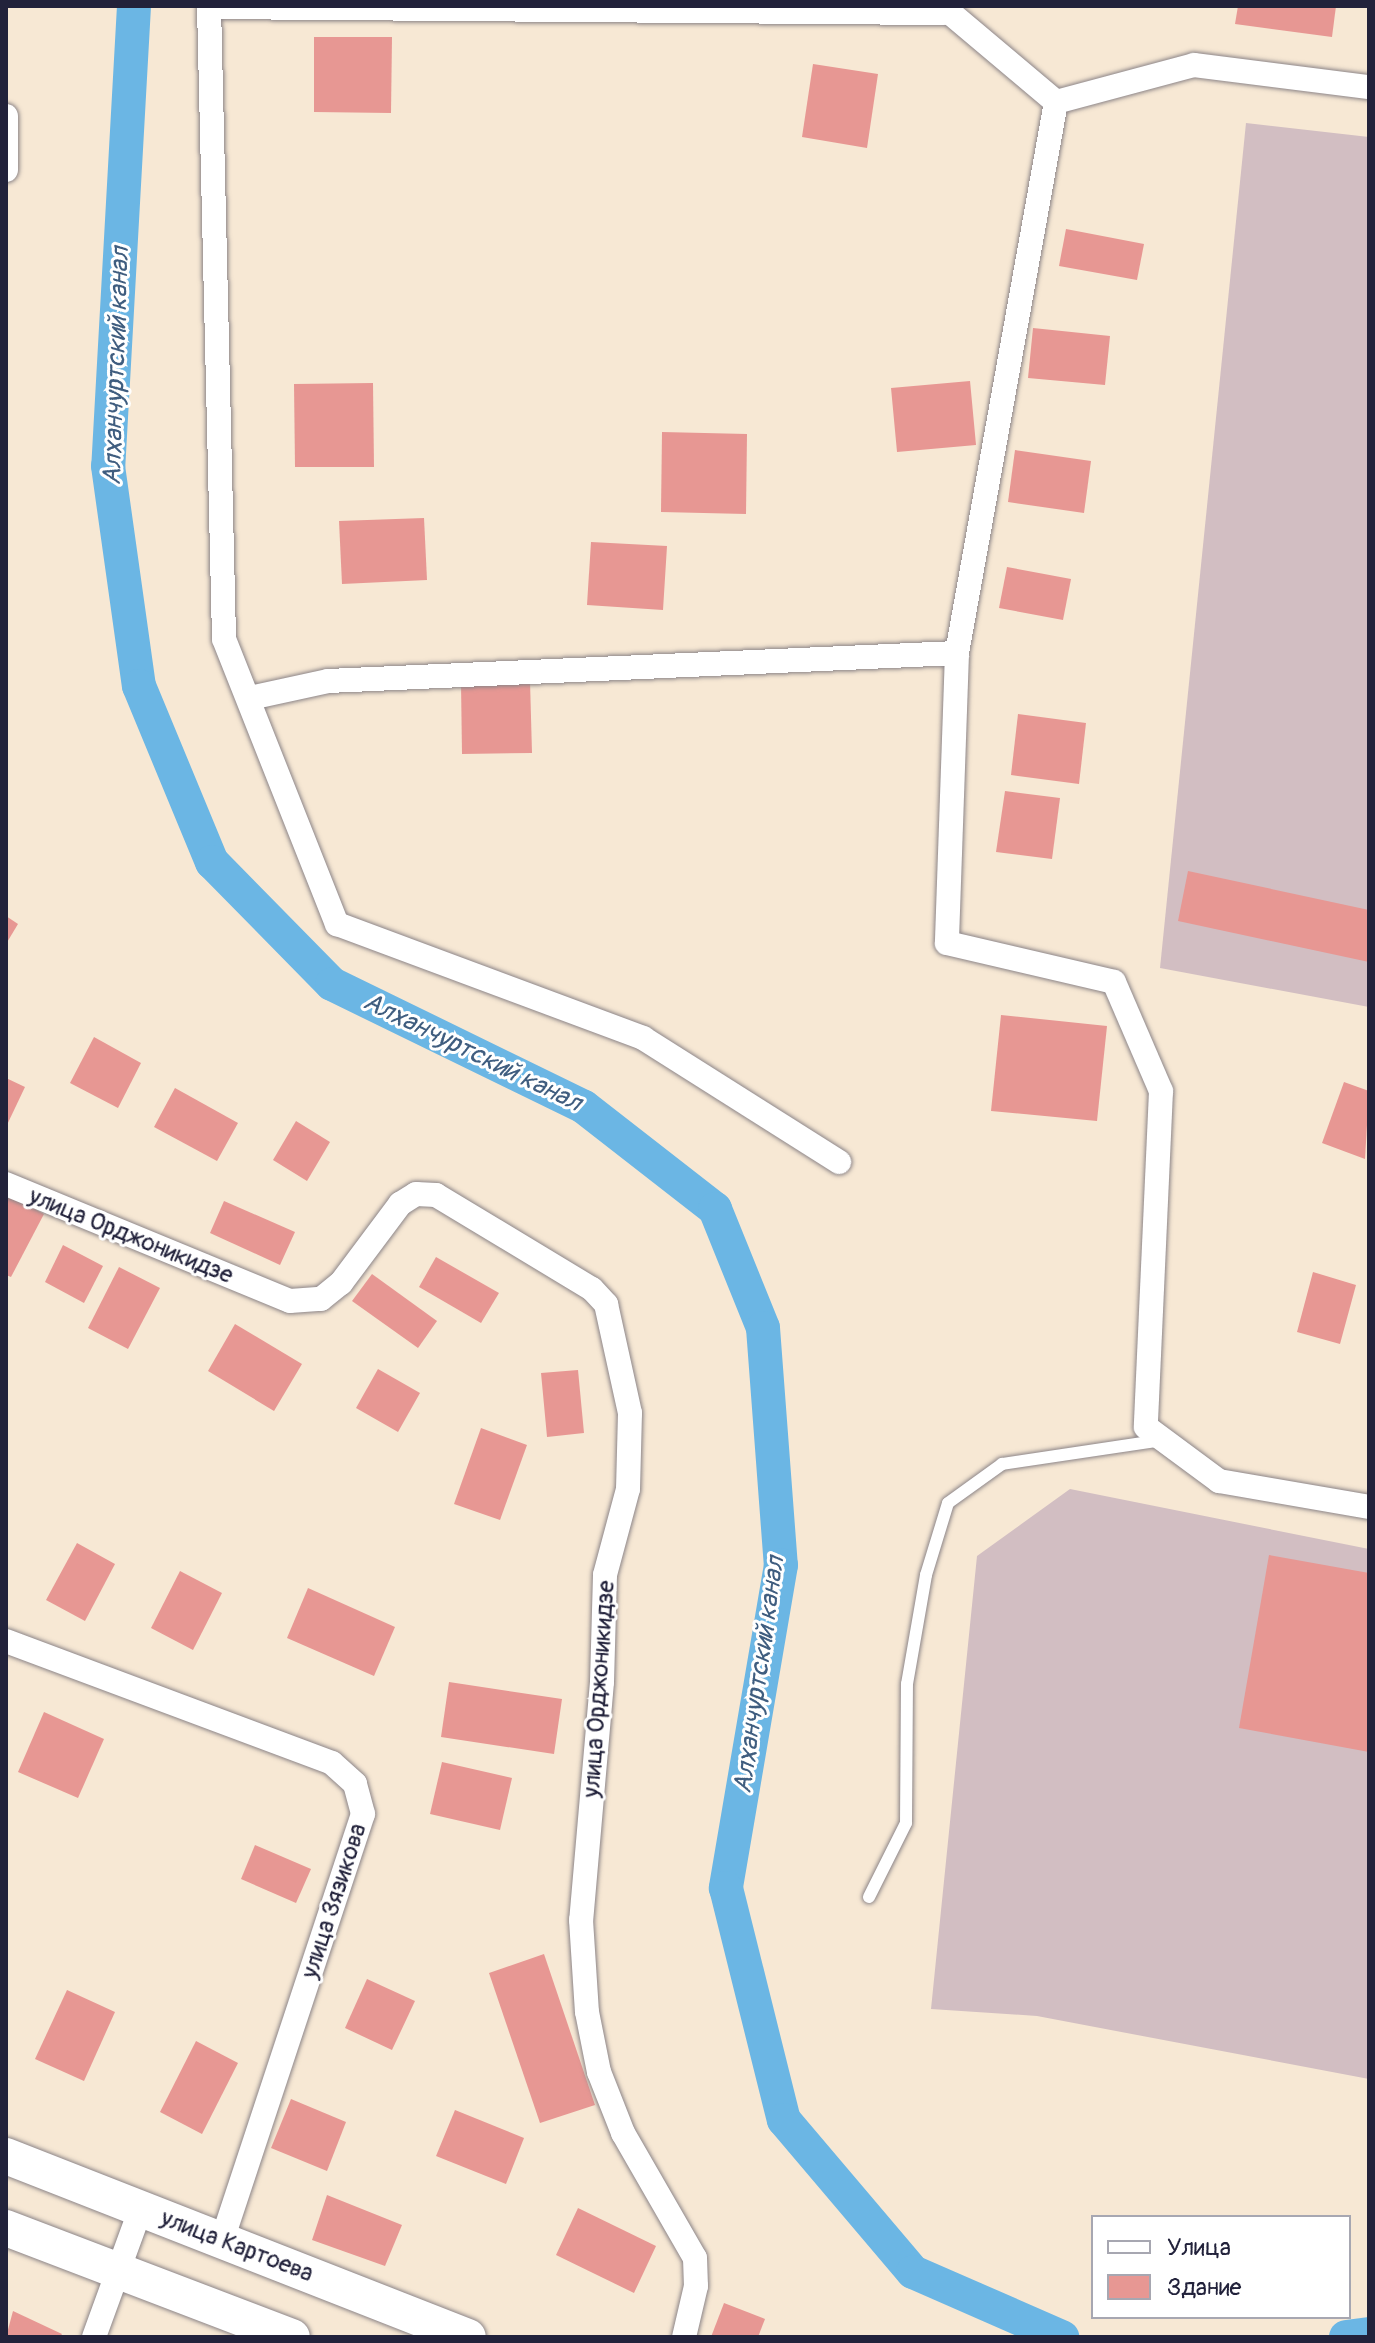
<!DOCTYPE html>
<meta charset="utf-8">
<style>
body{margin:0}
#map{position:relative;width:1375px;height:2343px;overflow:hidden;background:#f7e8d4;font-family:Pangolin,sans-serif}
div>[style]{position:absolute}
.industrial>*{inset:0;background:#d2bec2}
.canal>*{height:34px;margin:-17px;padding:0 17px;transform-origin:17px;border-radius:17px;background:#6bb6e4}
.building>*{inset:0;background:#e79793}
.roads{filter:drop-shadow(0 0 2px #8c8588) drop-shadow(0 0 2px #8c8588)}
.lane>*{height:12px;margin:-6px;padding:0 6px;transform-origin:6px;border-radius:6px;background:#fff}
.street>*{height:24px;margin:-12px;padding:0 12px;transform-origin:12px;border-radius:12px;background:#fff}
.secondary>*{height:36px;margin:-18px;padding:0 18px;transform-origin:18px;border-radius:18px;background:#fff}
span{translate:-50% -50%;white-space:nowrap;text-align:center;line-height:1.15;-webkit-text-stroke:6px #fff;paint-order:stroke}
.street-label{font-size:24px;color:#22223b}
.water-label{font-size:26px;color:#3f5d7f;font-style:italic}
.frame{position:absolute;inset:0;border:8px solid #22223b;pointer-events:none}
.legend{position:absolute;left:1091px;top:2215px;width:260px;height:104px;box-sizing:border-box;background:#fff;border:2px solid #a7a7b1;margin:0;padding:10px 14px;list-style:none;font-size:24px;color:#22223b}
.legend li{display:flex;align-items:center;gap:16px;height:40px}
.legend b{width:40px;border:2px solid #a7a7b1}
</style>
<div id="map">
<div class="industrial">
<div style="clip-path:polygon(1246px 123px,1369px 137px,1369px 1007px,1160px 968px)"></div>
<div style="clip-path:polygon(1070px 1489px,1369px 1549px,1369px 2079px,1037px 2016px,931px 2009px,977px 1556px)"></div>
</div>
<div class="canal">
<div style="left:134px;top:6px;width:461px;rotate:93.2deg"></div>
<div style="left:108px;top:466px;width:222px;rotate:82deg"></div>
<div style="left:139px;top:686px;width:191px;rotate:67.5deg"></div>
<div style="left:212px;top:862px;width:171px;rotate:45.5deg"></div>
<div style="left:332px;top:984px;width:280px;rotate:26deg"></div>
<div style="left:584px;top:1107px;width:166px;rotate:37.9deg"></div>
<div style="left:715px;top:1209px;width:128px;rotate:68deg"></div>
<div style="left:763px;top:1328px;width:238px;rotate:85.7deg"></div>
<div style="left:781px;top:1565px;width:328px;rotate:99.7deg"></div>
<div style="left:726px;top:1888px;width:239px;rotate:76deg"></div>
<div style="left:784px;top:2120px;width:199px;rotate:49.7deg"></div>
<div style="left:913px;top:2272px;width:163px;rotate:23.6deg"></div>
<div style="left:1346px;top:2337px;width:23px;rotate:-7deg"></div>
</div>
<div class="building">
<div style="clip-path:polygon(1238px 6px,1336px 6px,1332px 37px,1235px 24px)"></div>
<div style="clip-path:polygon(314px 37px,392px 37px,391px 113px,314px 112px)"></div>
<div style="clip-path:polygon(813px 64px,878px 74px,867px 148px,802px 137px)"></div>
<div style="clip-path:polygon(1066px 229px,1144px 244px,1137px 280px,1059px 266px)"></div>
<div style="clip-path:polygon(1033px 328px,1110px 336px,1105px 385px,1028px 378px)"></div>
<div style="clip-path:polygon(970px 381px,976px 445px,897px 452px,891px 388px)"></div>
<div style="clip-path:polygon(373px 383px,374px 467px,295px 467px,294px 384px)"></div>
<div style="clip-path:polygon(662px 432px,747px 434px,746px 514px,661px 512px)"></div>
<div style="clip-path:polygon(1015px 450px,1091px 461px,1084px 513px,1008px 502px)"></div>
<div style="clip-path:polygon(424px 518px,427px 580px,342px 584px,339px 521px)"></div>
<div style="clip-path:polygon(591px 542px,667px 546px,663px 610px,587px 605px)"></div>
<div style="clip-path:polygon(1007px 567px,1071px 579px,1063px 620px,999px 608px)"></div>
<div style="clip-path:polygon(530px 681px,532px 753px,462px 754px,461px 683px)"></div>
<div style="clip-path:polygon(1018px 714px,1086px 723px,1079px 784px,1011px 775px)"></div>
<div style="clip-path:polygon(1005px 791px,1060px 798px,1052px 859px,996px 852px)"></div>
<div style="clip-path:polygon(1188px 871px,1369px 910px,1369px 962px,1178px 921px)"></div>
<div style="clip-path:polygon(6px 916px,18px 924px,6px 944px)"></div>
<div style="clip-path:polygon(1001px 1015px,1107px 1026px,1097px 1121px,991px 1111px)"></div>
<div style="clip-path:polygon(94px 1037px,141px 1063px,118px 1108px,70px 1083px)"></div>
<div style="clip-path:polygon(6px 1078px,25px 1087px,6px 1127px)"></div>
<div style="clip-path:polygon(1344px 1082px,1369px 1091px,1365px 1159px,1322px 1143px)"></div>
<div style="clip-path:polygon(175px 1088px,238px 1123px,217px 1161px,154px 1127px)"></div>
<div style="clip-path:polygon(296px 1121px,330px 1142px,307px 1181px,273px 1160px)"></div>
<div style="clip-path:polygon(6px 1194px,44px 1214px,11px 1277px,6px 1275px)"></div>
<div style="clip-path:polygon(224px 1201px,295px 1232px,280px 1265px,210px 1233px)"></div>
<div style="clip-path:polygon(63px 1245px,103px 1266px,84px 1303px,45px 1282px)"></div>
<div style="clip-path:polygon(436px 1257px,499px 1293px,481px 1323px,419px 1287px)"></div>
<div style="clip-path:polygon(119px 1267px,160px 1288px,128px 1349px,88px 1328px)"></div>
<div style="clip-path:polygon(1313px 1272px,1356px 1285px,1340px 1344px,1297px 1332px)"></div>
<div style="clip-path:polygon(372px 1274px,437px 1321px,418px 1348px,352px 1301px)"></div>
<div style="clip-path:polygon(235px 1324px,302px 1364px,274px 1411px,208px 1371px)"></div>
<div style="clip-path:polygon(378px 1369px,420px 1393px,398px 1432px,356px 1408px)"></div>
<div style="clip-path:polygon(578px 1370px,584px 1433px,547px 1437px,541px 1373px)"></div>
<div style="clip-path:polygon(481px 1428px,527px 1445px,500px 1520px,454px 1504px)"></div>
<div style="clip-path:polygon(77px 1543px,115px 1564px,85px 1621px,46px 1600px)"></div>
<div style="clip-path:polygon(1269px 1555px,1369px 1573px,1369px 1752px,1239px 1728px)"></div>
<div style="clip-path:polygon(180px 1571px,222px 1593px,193px 1650px,151px 1628px)"></div>
<div style="clip-path:polygon(308px 1588px,395px 1627px,374px 1676px,287px 1638px)"></div>
<div style="clip-path:polygon(449px 1682px,562px 1699px,554px 1754px,441px 1737px)"></div>
<div style="clip-path:polygon(44px 1712px,104px 1739px,78px 1798px,18px 1772px)"></div>
<div style="clip-path:polygon(442px 1762px,512px 1778px,500px 1830px,430px 1814px)"></div>
<div style="clip-path:polygon(255px 1845px,311px 1869px,296px 1903px,241px 1879px)"></div>
<div style="clip-path:polygon(544px 1954px,595px 2105px,540px 2123px,489px 1973px)"></div>
<div style="clip-path:polygon(367px 1979px,415px 2001px,392px 2050px,345px 2028px)"></div>
<div style="clip-path:polygon(67px 1990px,115px 2012px,84px 2081px,35px 2059px)"></div>
<div style="clip-path:polygon(196px 2041px,238px 2063px,202px 2134px,160px 2112px)"></div>
<div style="clip-path:polygon(291px 2099px,346px 2122px,327px 2171px,271px 2148px)"></div>
<div style="clip-path:polygon(455px 2110px,524px 2138px,506px 2184px,436px 2156px)"></div>
<div style="clip-path:polygon(327px 2195px,402px 2225px,385px 2266px,312px 2240px)"></div>
<div style="clip-path:polygon(578px 2208px,656px 2246px,634px 2293px,556px 2255px)"></div>
<div style="clip-path:polygon(724px 2303px,765px 2319px,758px 2337px,711px 2337px)"></div>
<div style="clip-path:polygon(13px 2311px,62px 2334px,60px 2337px,6px 2337px)"></div>
</div>
<div class="roads">
<div class="lane">
<div style="left:869px;top:1897px;width:83px;rotate:-63.4deg"></div>
<div style="left:906px;top:1823px;width:139px;rotate:-89.6deg"></div>
<div style="left:907px;top:1684px;width:111px;rotate:-80.1deg"></div>
<div style="left:926px;top:1575px;width:75px;rotate:-73deg"></div>
<div style="left:948px;top:1503px;width:67px;rotate:-35.8deg"></div>
<div style="left:1002px;top:1464px;width:163px;rotate:-8.5deg"></div>
</div>
<div class="street">
<div style="left:209px;top:6px;width:633px;rotate:88.64deg"></div>
<div style="left:224px;top:639px;width:307px;rotate:68.4deg"></div>
<div style="left:337px;top:924px;width:327px;rotate:20.4deg"></div>
<div style="left:643px;top:1038px;width:232px;rotate:32.3deg"></div>
<div style="left:942px;top:6px;width:149px;rotate:40.1deg"></div>
<div style="left:1056px;top:102px;width:143px;rotate:-15deg"></div>
<div style="left:1194px;top:65px;width:176px;rotate:7.2deg"></div>
<div style="left:209px;top:7px;width:735px;rotate:0.47deg"></div>
<div style="left:1056px;top:102px;width:560px;rotate:100.19deg"></div>
<div style="left:957px;top:653px;width:290px;rotate:92deg"></div>
<div style="left:947px;top:943px;width:171px;rotate:13.1deg"></div>
<div style="left:1114px;top:982px;width:119px;rotate:66.7deg"></div>
<div style="left:1161px;top:1091px;width:336px;rotate:92.6deg"></div>
<div style="left:1146px;top:1427px;width:91px;rotate:36.5deg"></div>
<div style="left:1219px;top:1481px;width:152px;rotate:9.8deg"></div>
<div style="left:6px;top:116px;width:54px;rotate:90deg"></div>
<div style="left:250px;top:698px;width:80px;rotate:-12.3deg"></div>
<div style="left:328px;top:681px;width:630px;rotate:-2.55deg"></div>
<div style="left:6px;top:1184px;width:307px;rotate:22.4deg"></div>
<div style="left:290px;top:1301px;width:31px;rotate:-4deg"></div>
<div style="left:321px;top:1299px;width:26px;rotate:-39deg"></div>
<div style="left:341px;top:1283px;width:99px;rotate:-53.2deg"></div>
<div style="left:400px;top:1204px;width:19px;rotate:-32deg"></div>
<div style="left:416px;top:1194px;width:20px;rotate:3deg"></div>
<div style="left:436px;top:1195px;width:182px;rotate:31.1deg"></div>
<div style="left:592px;top:1289px;width:21px;rotate:47deg"></div>
<div style="left:606px;top:1304px;width:112px;rotate:77.6deg"></div>
<div style="left:630px;top:1413px;width:76px;rotate:91.5deg"></div>
<div style="left:628px;top:1489px;width:89px;rotate:105deg"></div>
<div style="left:605px;top:1575px;width:107px;rotate:91.6deg"></div>
<div style="left:602px;top:1682px;width:239px;rotate:95deg"></div>
<div style="left:581px;top:1920px;width:92px;rotate:86.3deg"></div>
<div style="left:587px;top:2012px;width:61px;rotate:78.7deg"></div>
<div style="left:599px;top:2072px;width:66px;rotate:68.5deg"></div>
<div style="left:623px;top:2133px;width:144px;rotate:60.1deg"></div>
<div style="left:695px;top:2258px;width:28px;rotate:88deg"></div>
<div style="left:696px;top:2286px;width:52px;rotate:103.2deg"></div>
<div style="left:6px;top:1641px;width:348px;rotate:20.5deg"></div>
<div style="left:332px;top:1763px;width:31px;rotate:42deg"></div>
<div style="left:355px;top:1784px;width:31px;rotate:75deg"></div>
<div style="left:363px;top:1814px;width:449px;rotate:108.3deg"></div>
<div style="left:94px;top:2337px;width:137px;rotate:-70deg"></div>
</div>
<div class="secondary">
<div style="left:6px;top:2156px;width:496px;rotate:21.4deg"></div>
<div style="left:6px;top:2228px;width:306px;rotate:20.9deg"></div>
</div>
</div>
<div class="street-label">
<span style="left:131px;top:1236px;rotate:22deg">улица Орджоникидзе</span>
<span style="left:599px;top:1689px;rotate:-86deg">улица Орджоникидзе</span>
<span style="left:334px;top:1901px;rotate:-72deg">улица Зязикова</span>
<span style="left:237px;top:2246px;rotate:21deg">улица Картоева</span>
</div>
<div class="water-label">
<span style="left:117px;top:366px;rotate:-88deg">Алханчуртский канал</span>
<span style="left:472px;top:1053px;rotate:26deg">Алханчуртский канал</span>
<span style="left:760px;top:1675px;rotate:-82deg">Алханчуртский канал</span>
</div>
<div class="frame"></div>
<ul class="legend">
<li><b style="height:10px;background:#fff"></b>Улица</li>
<li><b style="height:22px;background:#e79793"></b>Здание</li>
</ul>
</div>
